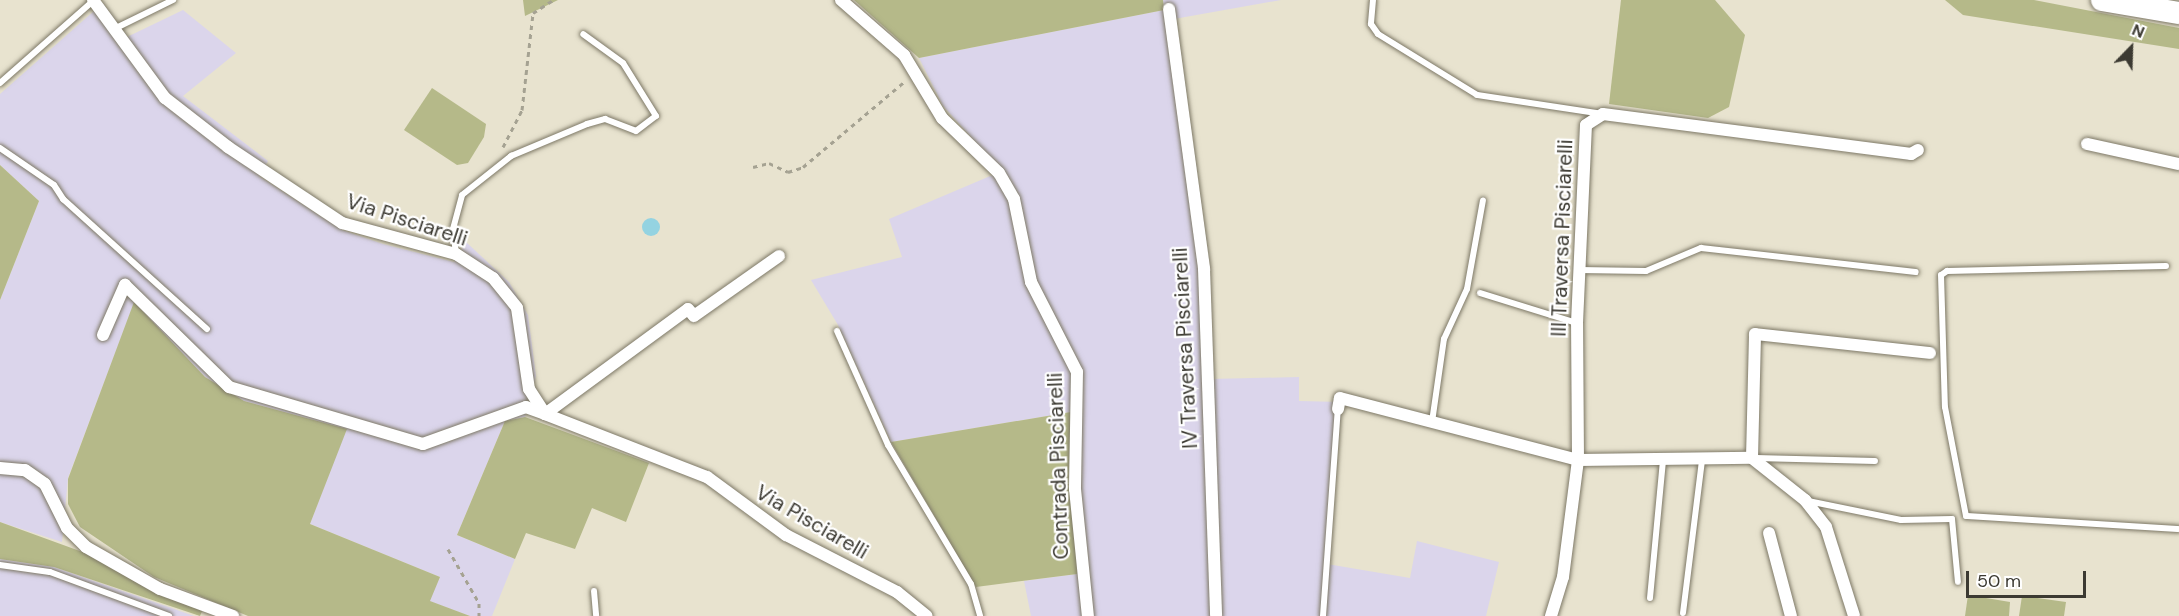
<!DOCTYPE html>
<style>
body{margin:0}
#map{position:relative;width:2179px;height:616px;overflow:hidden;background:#e8e3cf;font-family:"DM Sans",sans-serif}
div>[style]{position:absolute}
.commercial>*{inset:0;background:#dbd5eb}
.green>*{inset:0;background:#b5b989}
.water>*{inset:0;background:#94d3e1}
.round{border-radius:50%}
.path>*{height:3px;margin-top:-1.5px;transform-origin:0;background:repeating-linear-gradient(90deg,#a5a292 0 4.5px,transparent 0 9px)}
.roads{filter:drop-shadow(0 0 2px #7d7866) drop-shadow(0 0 2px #7d7866)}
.lane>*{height:6px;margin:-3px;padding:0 3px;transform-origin:3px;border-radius:3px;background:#fff}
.street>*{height:12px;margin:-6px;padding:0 6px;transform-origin:6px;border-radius:6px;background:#fff}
.highway>*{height:22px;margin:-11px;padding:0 11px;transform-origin:11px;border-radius:11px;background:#fff}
span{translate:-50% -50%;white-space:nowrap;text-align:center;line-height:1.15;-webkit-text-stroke:4.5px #fff;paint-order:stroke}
.street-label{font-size:21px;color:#3c3a32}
.north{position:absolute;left:2101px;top:18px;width:60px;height:60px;-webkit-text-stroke:4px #fff;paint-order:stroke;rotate:23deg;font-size:16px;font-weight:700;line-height:24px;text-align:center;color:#3c3a32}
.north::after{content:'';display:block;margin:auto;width:21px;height:27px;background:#3c3a32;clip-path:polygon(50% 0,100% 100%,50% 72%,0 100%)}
.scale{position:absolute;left:1966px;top:571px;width:120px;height:27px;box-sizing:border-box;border:3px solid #3c3a32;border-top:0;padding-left:8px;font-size:18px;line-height:21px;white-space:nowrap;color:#3c3a32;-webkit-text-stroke:4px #fff;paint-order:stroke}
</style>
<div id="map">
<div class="commercial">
<div style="clip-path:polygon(1163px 0,1281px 0,1174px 19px,1210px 379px,1299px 377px,1299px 401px,1342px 402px,1327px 564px,1410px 578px,1417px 541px,1499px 562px,1486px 616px,1031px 616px,1024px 581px,1077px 574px,1071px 412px,891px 442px,838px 325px,811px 280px,902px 257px,889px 219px,1002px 171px,943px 106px,919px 58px,1164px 10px)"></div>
<div style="clip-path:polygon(103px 3px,127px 37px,183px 10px,236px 53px,183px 96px,268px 161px,259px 176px,342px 230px,383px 244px,454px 262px,466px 242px,509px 282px,528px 315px,536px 376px,525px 417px,505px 421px,457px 535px,515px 559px,492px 616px,470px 616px,429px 601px,440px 577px,310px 524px,346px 429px,244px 401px,205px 377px,134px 303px,68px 478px,62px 542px,0 522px,0 300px,39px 201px,0 165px,0 94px)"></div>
<div style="clip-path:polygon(0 559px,54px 567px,194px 616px,0 616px)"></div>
</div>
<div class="green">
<div style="clip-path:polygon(523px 0,558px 0,525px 16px)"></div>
<div style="clip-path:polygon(854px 0,1163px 0,1164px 10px,919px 58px)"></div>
<div style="clip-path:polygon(1621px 0,1715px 0,1745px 35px,1729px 107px,1708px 118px,1609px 104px)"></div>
<div style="clip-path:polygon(1945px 0,2034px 0,2179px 28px,2179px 49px,1963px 15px)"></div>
<div style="clip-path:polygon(432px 88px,486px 124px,484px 137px,468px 163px,457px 165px,404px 130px)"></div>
<div style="clip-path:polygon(0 165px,39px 201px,0 300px)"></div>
<div style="clip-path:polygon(134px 302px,205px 377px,244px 401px,347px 429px,310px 524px,440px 577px,430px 601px,470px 616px,248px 616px,154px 577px,80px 527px,68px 504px,68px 479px)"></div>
<div style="clip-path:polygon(1071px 412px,1077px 574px,976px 587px,891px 442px)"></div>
<div style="clip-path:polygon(525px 417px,649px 463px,626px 522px,592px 508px,575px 549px,526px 533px,515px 559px,457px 535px,505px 421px)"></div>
<div style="clip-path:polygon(0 522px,88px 554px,203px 609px,200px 616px,54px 567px,0 559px)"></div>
<div style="clip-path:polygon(1968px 595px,2010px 602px,2009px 616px,1965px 616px)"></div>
<div style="clip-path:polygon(2022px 596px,2066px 602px,2064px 616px,2019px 616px)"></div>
</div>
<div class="water">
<div class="round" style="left:642px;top:218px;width:18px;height:18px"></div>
</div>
<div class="path">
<div style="left:503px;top:147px;width:42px;rotate:-62.8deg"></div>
<div style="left:522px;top:110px;width:98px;rotate:-83.5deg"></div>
<div style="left:533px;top:13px;width:24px;rotate:-33deg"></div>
<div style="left:753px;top:167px;width:16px;rotate:-14deg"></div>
<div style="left:769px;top:163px;width:21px;rotate:25deg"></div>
<div style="left:788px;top:172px;width:16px;rotate:-18deg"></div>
<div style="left:803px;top:167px;width:133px;rotate:-40.1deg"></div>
<div style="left:448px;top:549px;width:62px;rotate:60.1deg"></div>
<div style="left:479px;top:603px;width:13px;rotate:90deg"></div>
</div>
<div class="roads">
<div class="lane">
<div style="left:1373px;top:0;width:24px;rotate:95deg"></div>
<div style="left:1371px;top:24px;width:12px;rotate:55deg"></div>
<div style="left:1378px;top:34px;width:116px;rotate:31.6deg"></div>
<div style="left:1477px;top:95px;width:126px;rotate:8.6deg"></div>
<div style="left:114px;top:29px;width:66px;rotate:-26.2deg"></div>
<div style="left:0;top:83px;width:124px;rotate:-41.4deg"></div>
<div style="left:0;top:148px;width:65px;rotate:34.4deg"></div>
<div style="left:54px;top:185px;width:17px;rotate:57deg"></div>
<div style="left:63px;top:199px;width:194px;rotate:42.1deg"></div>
<div style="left:456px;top:254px;width:25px;rotate:-97deg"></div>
<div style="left:453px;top:229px;width:35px;rotate:-75deg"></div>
<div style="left:462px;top:195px;width:63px;rotate:-38.5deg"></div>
<div style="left:511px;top:156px;width:82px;rotate:-22.8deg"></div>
<div style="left:587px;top:124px;width:19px;rotate:-16deg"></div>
<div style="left:605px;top:119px;width:33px;rotate:21deg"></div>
<div style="left:636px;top:131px;width:25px;rotate:-37deg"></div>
<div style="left:656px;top:116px;width:62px;rotate:-121.9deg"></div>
<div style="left:623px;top:63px;width:49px;rotate:-144.1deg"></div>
<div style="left:2166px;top:266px;width:219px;rotate:178.7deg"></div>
<div style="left:1947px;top:271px;width:7px;rotate:146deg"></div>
<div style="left:1941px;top:275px;width:132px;rotate:88.3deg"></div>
<div style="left:1945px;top:407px;width:111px;rotate:79.1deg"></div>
<div style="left:1966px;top:516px;width:213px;rotate:3.5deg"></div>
<div style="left:1579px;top:270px;width:67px;rotate:0.9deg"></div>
<div style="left:1646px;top:271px;width:60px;rotate:-22.7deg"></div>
<div style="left:1701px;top:248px;width:216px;rotate:6.4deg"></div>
<div style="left:1480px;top:293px;width:102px;rotate:17.2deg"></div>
<div style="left:837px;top:331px;width:125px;rotate:65.9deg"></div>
<div style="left:888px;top:445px;width:162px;rotate:59.2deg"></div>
<div style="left:971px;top:584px;width:33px;rotate:74deg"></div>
<div style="left:1432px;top:422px;width:84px;rotate:-81.8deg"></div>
<div style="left:1444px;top:339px;width:55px;rotate:-65.3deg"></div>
<div style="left:1467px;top:289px;width:90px;rotate:-79.8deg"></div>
<div style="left:1756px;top:458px;width:119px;rotate:1.4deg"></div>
<div style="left:1808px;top:501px;width:95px;rotate:11.5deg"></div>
<div style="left:1901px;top:520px;width:51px;rotate:-1.1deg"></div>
<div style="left:1952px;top:519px;width:63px;rotate:84.6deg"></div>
<div style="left:0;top:565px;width:50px;rotate:8deg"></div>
<div style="left:50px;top:572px;width:127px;rotate:20.3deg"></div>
<div style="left:594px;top:591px;width:25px;rotate:85deg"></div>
<div style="left:1650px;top:598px;width:139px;rotate:-84.6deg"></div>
<div style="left:1683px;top:613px;width:154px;rotate:-82.9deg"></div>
<div style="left:1323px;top:616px;width:208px;rotate:-85.9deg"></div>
</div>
<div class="street">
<div style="left:93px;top:0;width:122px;rotate:53.7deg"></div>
<div style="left:165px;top:98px;width:80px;rotate:37.9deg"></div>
<div style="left:228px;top:147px;width:137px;rotate:33.7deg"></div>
<div style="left:342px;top:223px;width:118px;rotate:15.2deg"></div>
<div style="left:456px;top:254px;width:44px;rotate:33deg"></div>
<div style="left:493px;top:278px;width:38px;rotate:51deg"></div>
<div style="left:517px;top:308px;width:82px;rotate:81.6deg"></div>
<div style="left:529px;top:389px;width:30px;rotate:57deg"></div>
<div style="left:545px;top:414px;width:174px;rotate:21.3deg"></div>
<div style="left:707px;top:477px;width:98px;rotate:36.3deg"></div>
<div style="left:786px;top:535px;width:125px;rotate:27.2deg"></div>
<div style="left:897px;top:592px;width:38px;rotate:39deg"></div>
<div style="left:841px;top:0;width:84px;rotate:41.1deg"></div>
<div style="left:904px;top:55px;width:74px;rotate:58.9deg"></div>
<div style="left:942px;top:118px;width:79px;rotate:44deg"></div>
<div style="left:999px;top:173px;width:30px;rotate:60deg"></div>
<div style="left:1014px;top:199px;width:85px;rotate:78.4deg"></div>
<div style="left:1031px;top:282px;width:101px;rotate:62.9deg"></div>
<div style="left:1077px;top:372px;width:117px;rotate:91deg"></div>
<div style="left:1075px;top:489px;width:128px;rotate:84.2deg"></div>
<div style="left:1169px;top:9px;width:262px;rotate:82.3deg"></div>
<div style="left:1204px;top:269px;width:347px;rotate:88deg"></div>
<div style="left:2087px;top:144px;width:94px;rotate:12.3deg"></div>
<div style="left:103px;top:335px;width:55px;rotate:-66.3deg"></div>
<div style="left:125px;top:285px;width:146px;rotate:44.4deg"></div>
<div style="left:229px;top:387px;width:202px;rotate:16.4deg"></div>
<div style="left:423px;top:444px;width:109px;rotate:-19.8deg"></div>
<div style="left:526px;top:407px;width:20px;rotate:20deg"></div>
<div style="left:545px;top:414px;width:177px;rotate:-36.3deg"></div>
<div style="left:688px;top:309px;width:9px;rotate:49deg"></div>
<div style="left:694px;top:316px;width:104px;rotate:-35.2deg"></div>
<div style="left:1338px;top:409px;width:11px;rotate:-80deg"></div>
<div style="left:1340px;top:398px;width:246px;rotate:14.6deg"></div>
<div style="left:1578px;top:460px;width:174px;rotate:-0.7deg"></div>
<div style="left:1752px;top:458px;width:68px;rotate:38.4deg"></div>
<div style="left:1805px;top:500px;width:34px;rotate:52deg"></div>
<div style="left:1826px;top:527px;width:93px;rotate:72.5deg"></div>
<div style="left:1752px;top:458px;width:124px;rotate:-88.6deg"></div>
<div style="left:1755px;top:334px;width:176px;rotate:6.2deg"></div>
<div style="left:0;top:468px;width:25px;rotate:5deg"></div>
<div style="left:25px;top:470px;width:24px;rotate:35deg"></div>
<div style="left:45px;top:484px;width:49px;rotate:63.4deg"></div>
<div style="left:67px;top:528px;width:27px;rotate:45deg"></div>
<div style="left:86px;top:547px;width:85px;rotate:29.6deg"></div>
<div style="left:160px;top:589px;width:78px;rotate:20.3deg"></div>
<div style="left:1769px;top:533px;width:86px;rotate:75.2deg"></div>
<div style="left:1551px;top:616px;width:41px;rotate:-72.9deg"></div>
<div style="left:1563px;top:577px;width:118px;rotate:-82.7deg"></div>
<div style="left:1578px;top:460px;width:137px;rotate:-90.4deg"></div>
<div style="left:1577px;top:323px;width:198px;rotate:-87.4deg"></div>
<div style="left:1586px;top:125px;width:20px;rotate:-33deg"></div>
<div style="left:1603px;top:114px;width:311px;rotate:7.4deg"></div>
<div style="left:1911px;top:154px;width:8px;rotate:-30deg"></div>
</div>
<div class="highway">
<div style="left:2102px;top:0;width:78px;rotate:9.6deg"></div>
</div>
</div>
<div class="street-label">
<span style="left:407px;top:220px;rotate:18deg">Via Pisciarelli</span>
<span style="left:1562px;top:238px;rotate:-88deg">III Traversa Pisciarelli</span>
<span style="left:1185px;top:348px;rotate:-93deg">IV Traversa Pisciarelli</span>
<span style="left:1058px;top:466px;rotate:-92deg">Contrada Pisciarelli</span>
<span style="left:812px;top:522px;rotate:30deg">Via Pisciarelli</span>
</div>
<div class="north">N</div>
<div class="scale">50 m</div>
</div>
